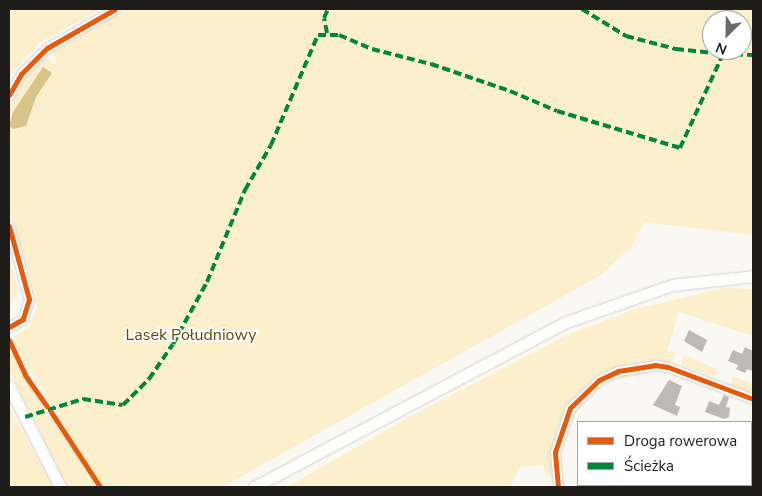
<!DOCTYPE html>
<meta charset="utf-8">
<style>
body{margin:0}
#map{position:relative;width:762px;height:496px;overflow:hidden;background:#faf8f3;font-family:"Nunito Sans",sans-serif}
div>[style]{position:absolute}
.green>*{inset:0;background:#fcefcb}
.water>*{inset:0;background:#d8c388}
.building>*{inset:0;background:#bbbab6}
.roads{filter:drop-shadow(0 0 1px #d3d2ce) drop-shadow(0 0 1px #d3d2ce)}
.minor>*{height:9px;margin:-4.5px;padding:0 4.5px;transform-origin:4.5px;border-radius:4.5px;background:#fefefd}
.major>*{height:11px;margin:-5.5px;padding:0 5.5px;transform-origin:5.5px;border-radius:5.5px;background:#fefefd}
.quiet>*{height:4px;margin-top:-2px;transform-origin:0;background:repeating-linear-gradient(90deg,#00873e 0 8px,transparent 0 12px)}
.cycleway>*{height:5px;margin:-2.5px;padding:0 2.5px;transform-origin:2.5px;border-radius:2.5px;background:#e8590c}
span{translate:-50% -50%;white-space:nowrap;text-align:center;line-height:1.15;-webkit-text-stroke:4px #fff;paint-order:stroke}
.park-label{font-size:16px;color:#5f4b08}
.frame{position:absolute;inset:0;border:10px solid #1e1d1a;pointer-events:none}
.legend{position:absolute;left:577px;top:421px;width:175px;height:65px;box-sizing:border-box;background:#fff;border:1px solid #a5a5a3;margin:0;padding:6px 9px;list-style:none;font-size:15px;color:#1e1d1a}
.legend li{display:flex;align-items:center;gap:10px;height:25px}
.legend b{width:25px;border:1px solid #a5a5a3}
.north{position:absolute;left:702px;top:10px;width:50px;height:50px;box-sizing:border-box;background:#fff;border:1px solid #a5a5a3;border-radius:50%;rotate:203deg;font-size:14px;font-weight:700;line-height:20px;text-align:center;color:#1e1d1a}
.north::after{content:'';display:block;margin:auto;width:18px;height:22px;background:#6b6a66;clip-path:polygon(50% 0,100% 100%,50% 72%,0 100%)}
</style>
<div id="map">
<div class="green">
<div style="clip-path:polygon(9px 9px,101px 9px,39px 43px,9px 76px)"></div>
<div style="clip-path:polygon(evenodd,123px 9px,753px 9px,753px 235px,645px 222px,631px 247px,601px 275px,222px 487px,103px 487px,13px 343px,17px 340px,15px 336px,28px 328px,37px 308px,36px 295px,9px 209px,9px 105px,28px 73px,41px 59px,46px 58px,54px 65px,57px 62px,51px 51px,123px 9px,712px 20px,742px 20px,742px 50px,712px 50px,712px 20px,123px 9px,43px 67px,52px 73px,36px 97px,26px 126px,18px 130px,13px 112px,43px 67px)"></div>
<div style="clip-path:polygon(9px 255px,18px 290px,9px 311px)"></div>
<div style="clip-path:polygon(725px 288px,753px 289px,753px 336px,679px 312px,667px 351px,675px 352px,672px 363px,649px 360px,612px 369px,597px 377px,573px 398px,557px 426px,551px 464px,552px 476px,546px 477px,544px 465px,520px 467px,510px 487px,287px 487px,411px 416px,569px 334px,638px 308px)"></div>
<div style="clip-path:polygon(9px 346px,15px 360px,96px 487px,67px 487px,9px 370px)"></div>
<div style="clip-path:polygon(684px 355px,717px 369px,714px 377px,681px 365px)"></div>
<div style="clip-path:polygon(640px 370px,642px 375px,605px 382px,579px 407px,572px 422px,568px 420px,589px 392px,609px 378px)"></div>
<div style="clip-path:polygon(733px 376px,753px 384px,753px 395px,730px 385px)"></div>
<div style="clip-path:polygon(9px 406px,14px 416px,53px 487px,9px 487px)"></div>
</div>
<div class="water">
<div style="clip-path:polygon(43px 67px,52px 73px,36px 97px,26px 126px,13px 129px,9px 126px,13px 112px)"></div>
</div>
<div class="building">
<div style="clip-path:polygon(689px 330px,707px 340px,702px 352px,684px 341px)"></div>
<div style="clip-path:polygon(745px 347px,753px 351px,753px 371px,747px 369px,745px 373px,736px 369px,738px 365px,728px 361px,733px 350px,742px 354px)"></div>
<div style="clip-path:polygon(669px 380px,682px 386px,675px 405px,680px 407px,677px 416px,653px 405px)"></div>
<div style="clip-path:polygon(724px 395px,729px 397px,726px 407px,730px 408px,729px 417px,724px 419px,705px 412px,709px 401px,719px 405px)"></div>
</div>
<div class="roads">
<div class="minor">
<div style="left:9px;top:95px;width:24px;rotate:-60deg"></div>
<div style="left:21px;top:74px;width:37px;rotate:-45deg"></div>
<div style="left:47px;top:48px;width:78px;rotate:-29.8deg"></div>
<div style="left:9px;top:226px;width:76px;rotate:74.7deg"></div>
<div style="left:29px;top:299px;width:21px;rotate:107deg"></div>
<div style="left:23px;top:319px;width:16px;rotate:150deg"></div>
<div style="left:701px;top:485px;width:6px;rotate:18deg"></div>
<div style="left:558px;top:487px;width:35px;rotate:-95deg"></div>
<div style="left:555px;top:452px;width:46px;rotate:-71.2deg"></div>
<div style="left:570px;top:408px;width:40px;rotate:-44deg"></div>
<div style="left:599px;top:380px;width:21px;rotate:-25deg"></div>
<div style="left:618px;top:371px;width:37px;rotate:-9deg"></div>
<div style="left:655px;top:365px;width:13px;rotate:9deg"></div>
<div style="left:668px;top:367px;width:91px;rotate:20.6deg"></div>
</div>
<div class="major">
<div style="left:9px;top:386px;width:113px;rotate:63.2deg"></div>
<div style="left:254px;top:487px;width:353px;rotate:-27.9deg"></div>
<div style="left:566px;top:322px;width:112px;rotate:-19.2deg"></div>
<div style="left:672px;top:285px;width:81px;rotate:-6.3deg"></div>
</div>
</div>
<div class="quiet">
<div style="left:582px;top:9px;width:52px;rotate:31.5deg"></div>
<div style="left:626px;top:36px;width:52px;rotate:14.6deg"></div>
<div style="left:676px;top:49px;width:47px;rotate:6.1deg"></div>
<div style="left:327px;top:33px;width:15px;rotate:-101deg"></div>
<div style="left:324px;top:18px;width:10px;rotate:-66deg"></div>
<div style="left:25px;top:417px;width:61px;rotate:-17.2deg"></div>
<div style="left:83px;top:399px;width:40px;rotate:8.5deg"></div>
<div style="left:123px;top:405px;width:37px;rotate:-45deg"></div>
<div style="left:149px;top:379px;width:42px;rotate:-55.6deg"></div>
<div style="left:173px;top:344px;width:71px;rotate:-61.3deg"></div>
<div style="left:207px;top:282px;width:100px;rotate:-67.6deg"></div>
<div style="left:245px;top:190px;width:52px;rotate:-60deg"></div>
<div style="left:271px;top:145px;width:120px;rotate:-66.9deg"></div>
<div style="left:318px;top:35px;width:21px"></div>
<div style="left:339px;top:35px;width:36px;rotate:23deg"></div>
<div style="left:372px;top:49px;width:61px;rotate:14.3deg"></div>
<div style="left:431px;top:64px;width:83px;rotate:18.9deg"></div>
<div style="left:510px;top:91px;width:51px;rotate:23.1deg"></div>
<div style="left:557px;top:111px;width:128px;rotate:16.7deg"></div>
<div style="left:680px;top:148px;width:103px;rotate:-65.4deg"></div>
<div style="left:723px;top:54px;width:30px;rotate:2deg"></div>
</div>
<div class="cycleway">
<div style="left:9px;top:95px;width:24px;rotate:-60deg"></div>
<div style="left:21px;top:74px;width:37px;rotate:-45deg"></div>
<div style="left:47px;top:48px;width:78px;rotate:-29.8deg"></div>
<div style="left:9px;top:226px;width:76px;rotate:74.7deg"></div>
<div style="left:29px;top:299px;width:21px;rotate:107deg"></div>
<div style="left:23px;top:319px;width:16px;rotate:150deg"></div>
<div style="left:9px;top:340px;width:38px;rotate:65deg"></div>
<div style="left:25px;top:375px;width:38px;rotate:55deg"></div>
<div style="left:51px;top:412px;width:90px;rotate:56.8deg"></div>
<div style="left:558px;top:487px;width:35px;rotate:-95deg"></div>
<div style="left:555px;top:452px;width:46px;rotate:-71.2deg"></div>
<div style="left:570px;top:408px;width:40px;rotate:-44deg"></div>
<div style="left:599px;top:380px;width:21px;rotate:-25deg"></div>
<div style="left:618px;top:371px;width:37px;rotate:-9deg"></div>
<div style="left:655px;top:365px;width:13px;rotate:9deg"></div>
<div style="left:668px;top:367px;width:91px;rotate:20.6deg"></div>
</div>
<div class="park-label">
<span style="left:191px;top:335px">Lasek Południowy</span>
</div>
<div class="frame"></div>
<ul class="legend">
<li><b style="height:6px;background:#e8590c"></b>Droga rowerowa</li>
<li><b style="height:6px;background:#00873e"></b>Ścieżka</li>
</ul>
<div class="north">N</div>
</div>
